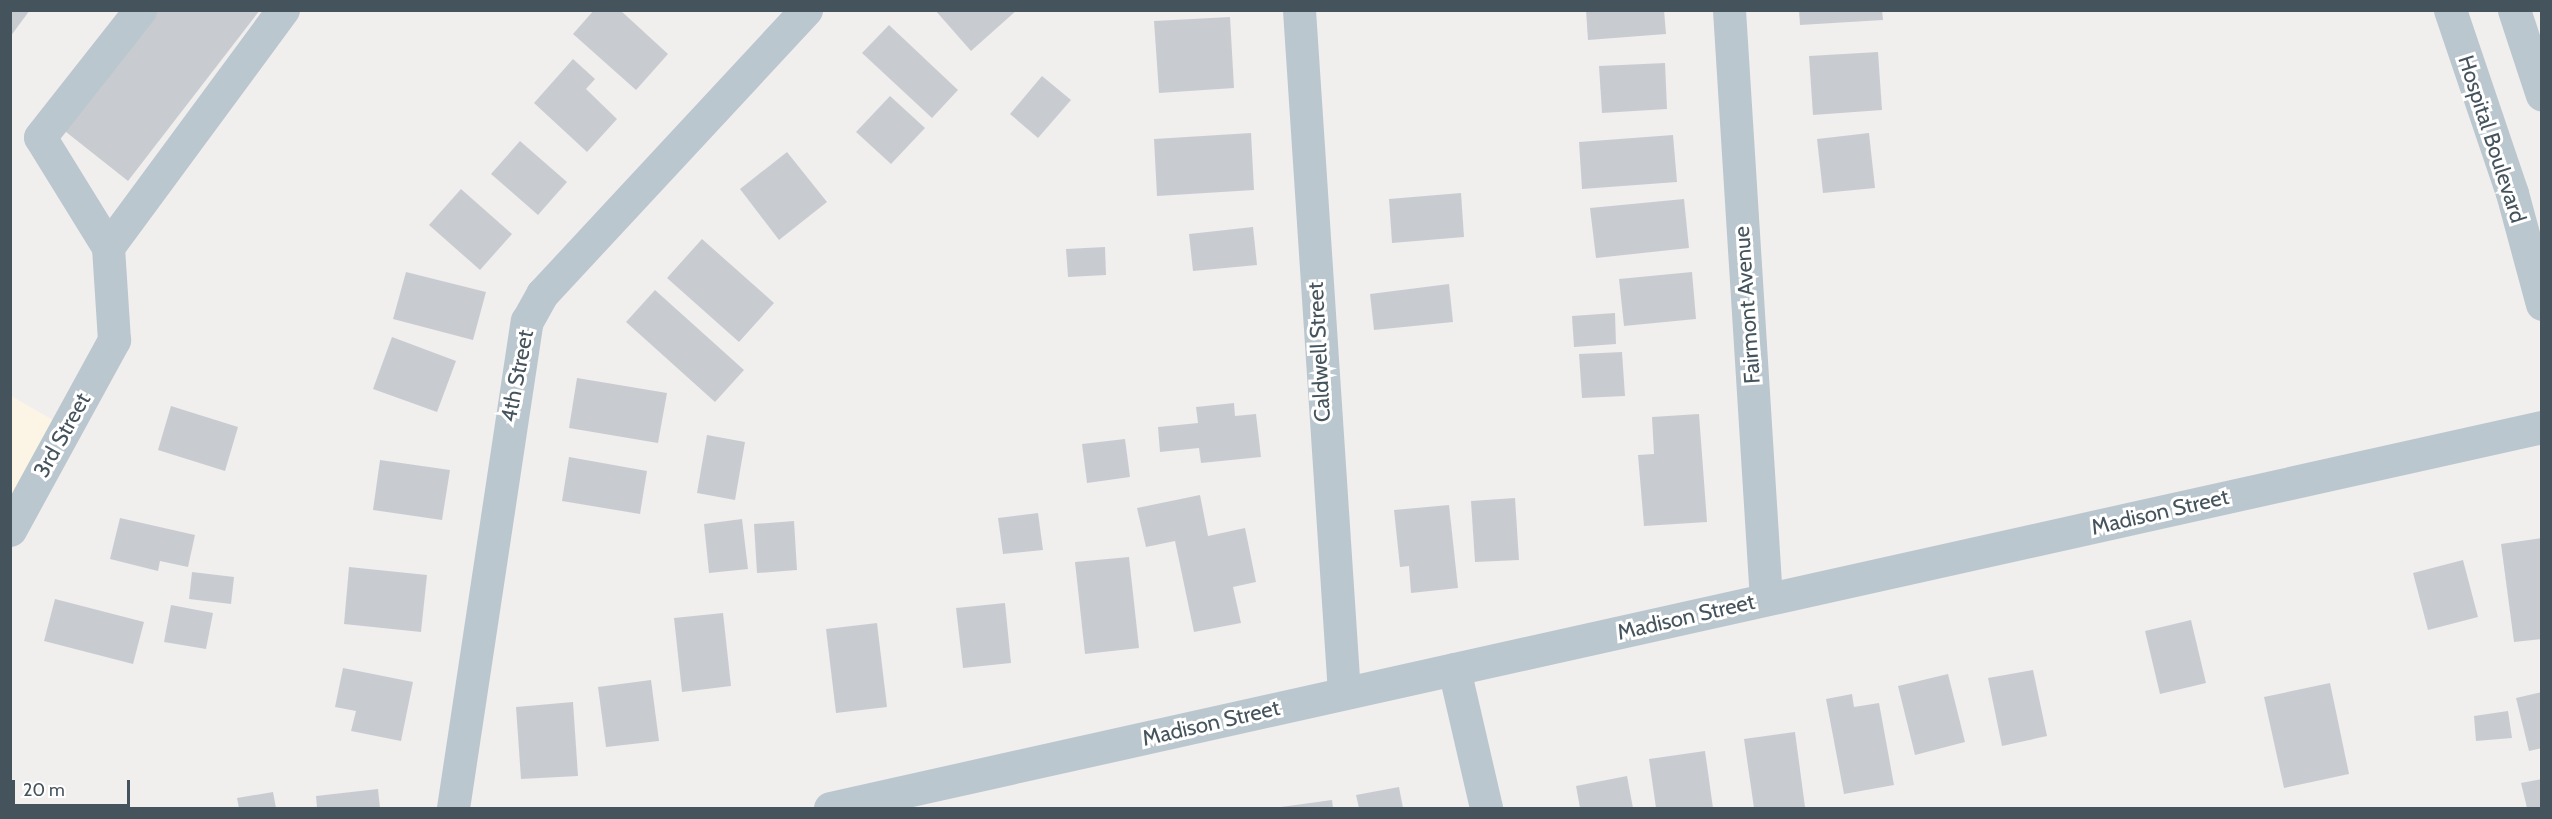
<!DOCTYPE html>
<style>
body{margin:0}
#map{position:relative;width:2552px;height:819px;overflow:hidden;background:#f1eeee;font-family:Cabin,sans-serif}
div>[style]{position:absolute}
.commercial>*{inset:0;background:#fcf5e6}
.building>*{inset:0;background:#c8ccd1}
.minor>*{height:33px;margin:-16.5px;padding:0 16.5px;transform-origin:16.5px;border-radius:16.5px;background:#bbc7ce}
span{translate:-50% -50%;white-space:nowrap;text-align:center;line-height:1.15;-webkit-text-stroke:6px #fff;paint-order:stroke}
.street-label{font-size:22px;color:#45535c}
.frame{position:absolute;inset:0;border:12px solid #45535c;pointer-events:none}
.scale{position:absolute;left:12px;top:780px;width:118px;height:27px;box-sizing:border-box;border:3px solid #45535c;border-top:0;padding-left:8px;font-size:18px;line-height:21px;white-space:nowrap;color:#45535c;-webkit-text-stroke:4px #fff;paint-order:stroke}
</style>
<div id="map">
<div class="commercial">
<div style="clip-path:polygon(11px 396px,53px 420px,11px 499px)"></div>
</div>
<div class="building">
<div style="clip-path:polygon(10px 10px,30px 10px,10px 37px)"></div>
<div style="clip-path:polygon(152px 10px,260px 10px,128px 181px,61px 128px)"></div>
<div style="clip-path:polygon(594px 10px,620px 10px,668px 54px,636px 90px,573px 34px)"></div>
<div style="clip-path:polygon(935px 10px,1017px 10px,971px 51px)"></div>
<div style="clip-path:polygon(1586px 10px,1664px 10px,1666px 34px,1588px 40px)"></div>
<div style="clip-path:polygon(1799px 10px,1882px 10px,1883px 20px,1800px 25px)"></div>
<div style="clip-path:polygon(1230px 17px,1234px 88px,1159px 93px,1154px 21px)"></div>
<div style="clip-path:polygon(889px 25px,958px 90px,932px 118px,862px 53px)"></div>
<div style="clip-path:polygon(1878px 52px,1882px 110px,1813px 115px,1809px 56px)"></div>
<div style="clip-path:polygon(573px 59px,595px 79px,586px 89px,617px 119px,587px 152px,534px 103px)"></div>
<div style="clip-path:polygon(1665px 63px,1667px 109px,1602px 113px,1599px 66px)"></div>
<div style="clip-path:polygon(1042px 76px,1071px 100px,1038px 138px,1010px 114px)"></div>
<div style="clip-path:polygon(890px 96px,925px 128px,891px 164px,856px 132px)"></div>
<div style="clip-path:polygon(1251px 133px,1254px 190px,1157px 196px,1154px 139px)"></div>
<div style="clip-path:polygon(1869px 133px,1875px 188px,1823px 193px,1817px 139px)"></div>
<div style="clip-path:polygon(1673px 135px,1677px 182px,1582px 189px,1579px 142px)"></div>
<div style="clip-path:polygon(520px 141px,567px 182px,538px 215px,491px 174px)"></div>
<div style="clip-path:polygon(787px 152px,827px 202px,779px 240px,740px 189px)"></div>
<div style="clip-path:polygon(461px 189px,512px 234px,480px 270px,429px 225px)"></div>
<div style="clip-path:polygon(1461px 193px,1464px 237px,1392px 243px,1389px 199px)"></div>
<div style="clip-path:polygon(1684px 199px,1689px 248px,1596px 258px,1590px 208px)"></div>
<div style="clip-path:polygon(1253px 227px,1257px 265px,1193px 271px,1189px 234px)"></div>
<div style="clip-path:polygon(702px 239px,774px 303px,739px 342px,667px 278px)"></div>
<div style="clip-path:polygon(1105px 247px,1106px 275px,1068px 277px,1066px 249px)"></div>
<div style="clip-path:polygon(406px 272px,486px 292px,473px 340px,393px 319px)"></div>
<div style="clip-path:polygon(1692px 272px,1696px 319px,1624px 326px,1619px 279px)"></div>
<div style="clip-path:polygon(1449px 284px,1453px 322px,1374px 330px,1370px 294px)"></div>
<div style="clip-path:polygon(655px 290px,744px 370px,715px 402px,626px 322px)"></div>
<div style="clip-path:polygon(1615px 313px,1616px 344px,1574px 347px,1572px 316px)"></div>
<div style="clip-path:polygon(392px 337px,456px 361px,437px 412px,373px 389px)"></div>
<div style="clip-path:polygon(1622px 352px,1625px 396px,1582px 398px,1579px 354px)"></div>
<div style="clip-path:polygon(577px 378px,667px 393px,658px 443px,569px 428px)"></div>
<div style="clip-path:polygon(1234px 403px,1235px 416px,1256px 414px,1261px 457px,1201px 463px,1199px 448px,1160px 452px,1158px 427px,1198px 423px,1196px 407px)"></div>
<div style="clip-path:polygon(171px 406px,238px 427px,225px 471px,158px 450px)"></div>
<div style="clip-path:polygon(1699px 414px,1707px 522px,1644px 526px,1638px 455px,1654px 454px,1652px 417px)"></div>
<div style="clip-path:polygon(707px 435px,745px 442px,735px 500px,697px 493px)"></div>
<div style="clip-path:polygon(1125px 439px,1130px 477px,1087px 483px,1082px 444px)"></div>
<div style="clip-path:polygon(569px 457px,647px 471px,640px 514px,562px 501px)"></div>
<div style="clip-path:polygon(380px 460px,450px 470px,442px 520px,373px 510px)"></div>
<div style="clip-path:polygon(1200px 495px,1208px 536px,1245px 528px,1256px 582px,1233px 587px,1241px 623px,1194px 632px,1175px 541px,1146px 547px,1137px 508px)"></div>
<div style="clip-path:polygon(1515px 498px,1519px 560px,1475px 562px,1471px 501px)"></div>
<div style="clip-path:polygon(1449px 505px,1458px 588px,1411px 593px,1409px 566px,1400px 567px,1394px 510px)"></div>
<div style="clip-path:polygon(1038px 513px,1043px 550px,1003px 554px,998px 518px)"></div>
<div style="clip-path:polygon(120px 518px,195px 535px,188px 567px,160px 561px,158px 571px,110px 559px)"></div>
<div style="clip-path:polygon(742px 519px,748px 569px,709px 573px,704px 524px)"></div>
<div style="clip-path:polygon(794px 521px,797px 570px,757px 573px,754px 524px)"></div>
<div style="clip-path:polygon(2542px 538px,2542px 639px,2514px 642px,2501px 544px)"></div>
<div style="clip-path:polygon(1129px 557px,1139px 648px,1085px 654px,1075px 562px)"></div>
<div style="clip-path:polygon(2463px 560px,2478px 617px,2428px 630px,2413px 573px)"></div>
<div style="clip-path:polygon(349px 567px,427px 575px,421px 632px,344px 624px)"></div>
<div style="clip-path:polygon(192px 572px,234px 577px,231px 604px,189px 599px)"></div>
<div style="clip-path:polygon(55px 599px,144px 622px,133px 664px,44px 641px)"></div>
<div style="clip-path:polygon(1005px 603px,1011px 663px,963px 668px,956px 608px)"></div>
<div style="clip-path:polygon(171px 605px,213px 613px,206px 649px,164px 642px)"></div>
<div style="clip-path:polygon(723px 613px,731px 686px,682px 692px,674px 618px)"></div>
<div style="clip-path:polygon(2191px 620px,2206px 683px,2160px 694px,2145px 631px)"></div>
<div style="clip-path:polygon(877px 623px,887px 707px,836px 713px,826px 629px)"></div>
<div style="clip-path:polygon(343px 668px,413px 682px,401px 741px,351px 731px,356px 711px,335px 707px)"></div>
<div style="clip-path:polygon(2033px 670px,2047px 736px,2002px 746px,1988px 678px)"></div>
<div style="clip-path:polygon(1948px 674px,1965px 742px,1915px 755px,1898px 686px)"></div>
<div style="clip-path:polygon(651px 680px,659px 741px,606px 747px,598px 687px)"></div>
<div style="clip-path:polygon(2330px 683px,2349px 774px,2284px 788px,2264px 697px)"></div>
<div style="clip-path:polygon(2542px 692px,2542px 748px,2529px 751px,2516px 698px)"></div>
<div style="clip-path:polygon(1852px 694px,1854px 707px,1879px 703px,1894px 785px,1844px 794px,1826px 699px)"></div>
<div style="clip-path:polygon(573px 702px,578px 776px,521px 779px,516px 707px)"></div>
<div style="clip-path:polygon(2508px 711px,2512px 738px,2476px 741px,2474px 716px)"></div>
<div style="clip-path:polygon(1795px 732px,1805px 807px,1754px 808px,1744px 739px)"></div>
<div style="clip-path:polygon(1705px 751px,1713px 808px,1656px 808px,1649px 759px)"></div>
<div style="clip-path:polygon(1627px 776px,1633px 808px,1580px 808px,1576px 786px)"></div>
<div style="clip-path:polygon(2542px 779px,2542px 808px,2527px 808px,2521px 783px)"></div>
<div style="clip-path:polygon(1399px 787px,1403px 808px,1359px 808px,1356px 795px)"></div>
<div style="clip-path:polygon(378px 789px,380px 808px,317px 808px,316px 796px)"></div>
<div style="clip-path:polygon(273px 792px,276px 808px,239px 808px,237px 798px)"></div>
<div style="clip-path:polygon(1332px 800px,1333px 808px,1281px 808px,1281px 807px)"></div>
</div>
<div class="minor">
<div style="left:1299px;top:10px;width:684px;rotate:86.23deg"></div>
<div style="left:1729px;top:10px;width:590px;rotate:86.41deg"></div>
<div style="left:2450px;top:10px;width:193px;rotate:71.3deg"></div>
<div style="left:2512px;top:193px;width:115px;rotate:74.9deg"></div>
<div style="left:2514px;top:10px;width:89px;rotate:71.8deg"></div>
<div style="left:108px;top:247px;width:295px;rotate:-53.6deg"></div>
<div style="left:10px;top:530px;width:217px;rotate:-61.3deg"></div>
<div style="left:114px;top:340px;width:93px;rotate:-93.7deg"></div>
<div style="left:108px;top:247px;width:129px;rotate:-121.7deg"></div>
<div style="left:40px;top:137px;width:162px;rotate:-51.8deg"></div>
<div style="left:1454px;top:669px;width:143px;rotate:77deg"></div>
<div style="left:453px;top:808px;width:493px;rotate:-81.4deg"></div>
<div style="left:527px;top:321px;width:31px;rotate:-61deg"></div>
<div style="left:542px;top:294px;width:388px;rotate:-47.1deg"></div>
<div style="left:830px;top:808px;width:1754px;rotate:-12.55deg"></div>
</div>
<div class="street-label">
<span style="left:2492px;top:139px;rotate:72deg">Hospital Boulevard</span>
<span style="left:1747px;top:305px;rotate:-94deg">Fairmont Avenue</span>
<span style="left:1319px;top:352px;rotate:-93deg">Caldwell Street</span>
<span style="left:517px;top:376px;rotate:-79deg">4th Street</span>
<span style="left:62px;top:435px;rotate:-61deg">3rd Street</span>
<span style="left:2160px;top:512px;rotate:-13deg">Madison Street</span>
<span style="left:1686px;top:617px;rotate:-13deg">Madison Street</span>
<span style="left:1211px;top:723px;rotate:-13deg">Madison Street</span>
</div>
<div class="frame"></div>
<div class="scale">20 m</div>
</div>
